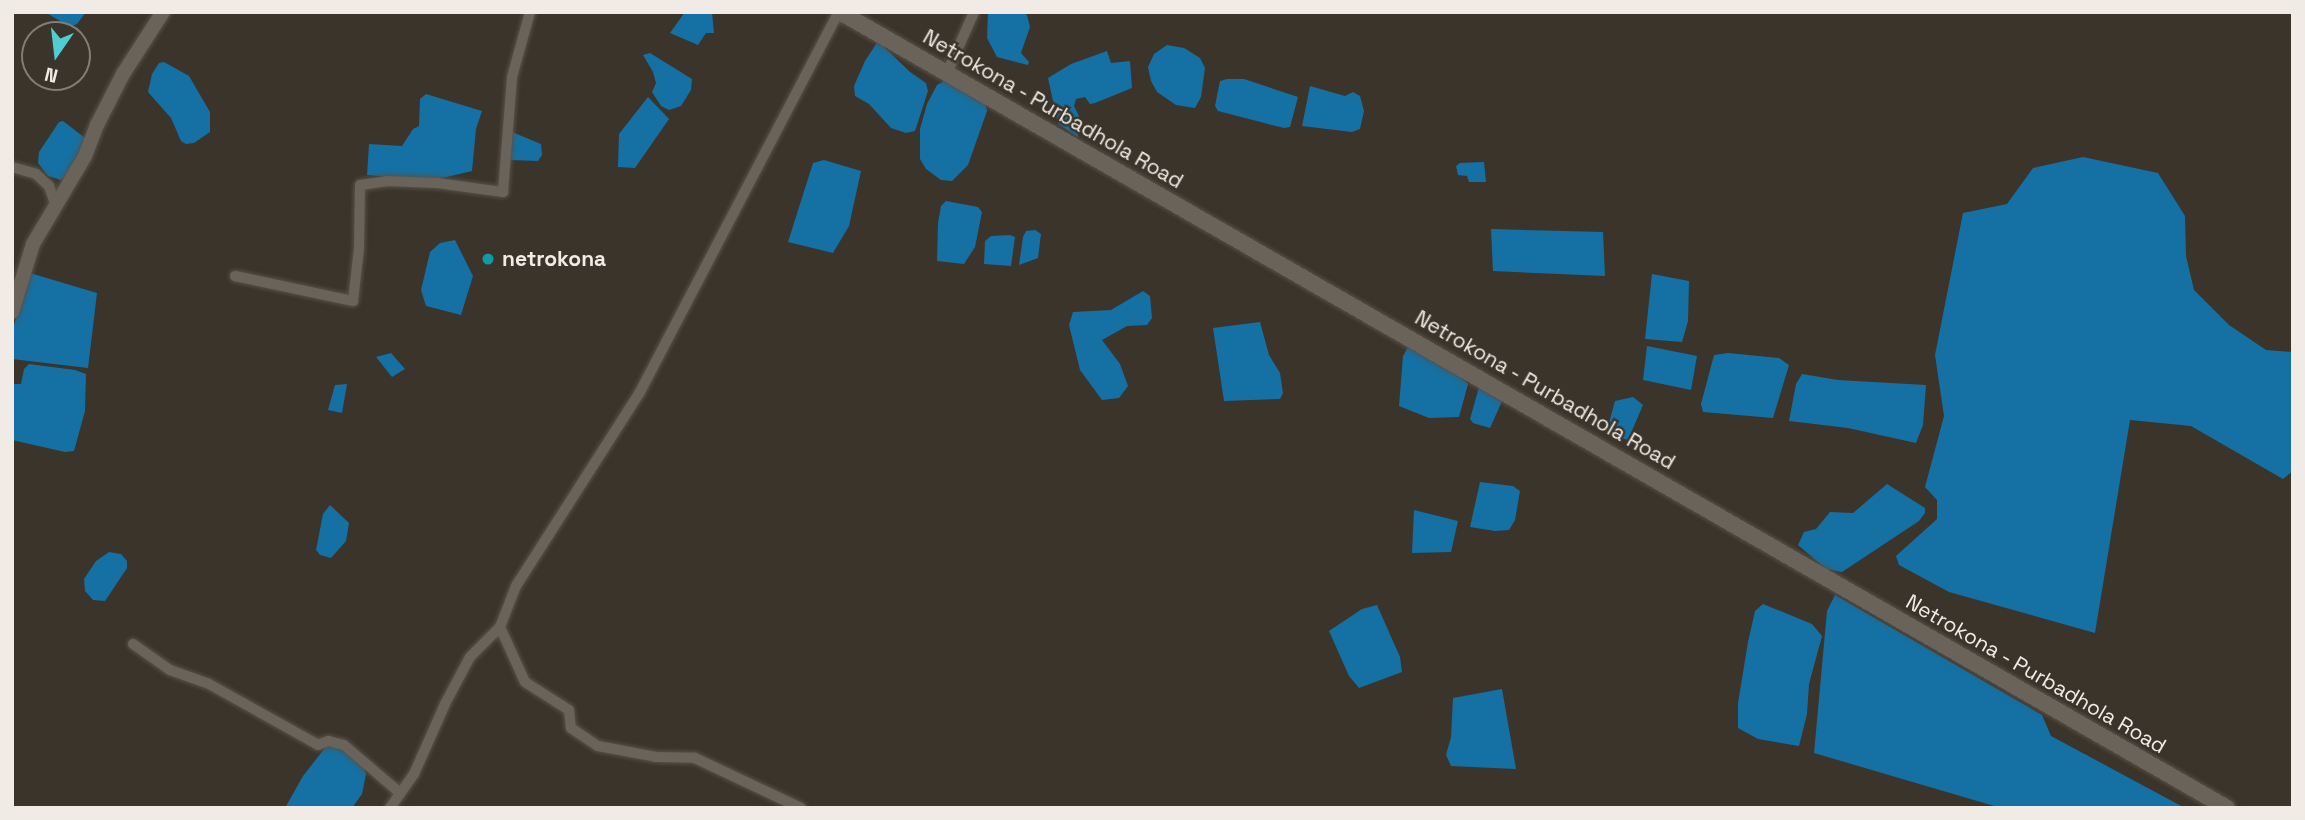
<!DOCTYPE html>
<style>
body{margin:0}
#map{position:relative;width:2305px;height:820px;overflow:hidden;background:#3a342a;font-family:"Space Grotesk",sans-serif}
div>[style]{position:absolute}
.water>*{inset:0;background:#1571a3}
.roads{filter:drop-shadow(0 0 2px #575149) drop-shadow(0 0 2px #575149)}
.minor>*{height:10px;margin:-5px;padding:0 5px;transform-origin:5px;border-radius:5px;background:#6a6359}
.tertiary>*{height:14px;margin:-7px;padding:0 7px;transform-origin:7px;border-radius:7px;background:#6a6359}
.secondary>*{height:16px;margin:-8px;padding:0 8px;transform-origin:8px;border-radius:8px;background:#6a6359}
.dots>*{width:19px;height:19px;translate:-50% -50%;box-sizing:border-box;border:4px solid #3a342a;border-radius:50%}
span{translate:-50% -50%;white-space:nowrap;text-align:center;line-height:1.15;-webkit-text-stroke:5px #3a342a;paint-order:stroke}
.street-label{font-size:21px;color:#f0ebe5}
.poi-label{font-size:21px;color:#f0ebe5;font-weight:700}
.left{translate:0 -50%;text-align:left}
.frame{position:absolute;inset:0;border:14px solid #f0ebe5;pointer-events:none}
.north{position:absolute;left:21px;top:21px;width:70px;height:70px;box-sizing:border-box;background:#3a342a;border:2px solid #837d75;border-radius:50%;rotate:194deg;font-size:19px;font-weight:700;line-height:28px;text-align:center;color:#f0ebe5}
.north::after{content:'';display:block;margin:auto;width:24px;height:32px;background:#51ccd1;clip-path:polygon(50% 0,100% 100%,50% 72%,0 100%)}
</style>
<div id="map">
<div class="water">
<div style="clip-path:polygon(45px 12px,86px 12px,77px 24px,70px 27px)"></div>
<div style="clip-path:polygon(685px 12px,712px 12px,714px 33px,706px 33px,698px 45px,670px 33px)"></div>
<div style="clip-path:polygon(988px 12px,1022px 12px,1027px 15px,1030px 27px,1021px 53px,1029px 62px,1028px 65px,997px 57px,987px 38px)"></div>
<div style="clip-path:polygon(878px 41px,910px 72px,926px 83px,928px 91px,915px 131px,906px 133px,891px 128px,869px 104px,855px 96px,854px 86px,865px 61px)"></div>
<div style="clip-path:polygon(1167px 45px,1184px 48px,1200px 58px,1205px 68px,1201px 97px,1195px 108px,1176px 105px,1157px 92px,1151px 81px,1148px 67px,1154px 54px)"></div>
<div style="clip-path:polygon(1107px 51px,1111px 63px,1130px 61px,1132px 88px,1095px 103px,1090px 104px,1085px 97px,1076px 99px,1074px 106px,1079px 116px,1078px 137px,1058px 124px,1048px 78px,1071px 64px)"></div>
<div style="clip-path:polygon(650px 53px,692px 79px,691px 90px,681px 106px,669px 110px,661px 106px,652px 92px,656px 83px,653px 72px,643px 55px)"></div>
<div style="clip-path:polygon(164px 62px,189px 76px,210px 112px,210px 132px,194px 143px,186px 144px,181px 141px,171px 118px,148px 92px,152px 74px,159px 63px)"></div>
<div style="clip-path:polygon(1227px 79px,1244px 79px,1298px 97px,1290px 127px,1284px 128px,1218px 111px,1215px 106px,1220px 81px)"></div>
<div style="clip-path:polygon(946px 80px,985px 102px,987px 111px,968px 165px,952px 181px,941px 180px,926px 169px,920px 159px,920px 129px,927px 104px,937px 85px)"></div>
<div style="clip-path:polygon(1310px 86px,1345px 96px,1353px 92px,1360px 96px,1364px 111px,1360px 129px,1352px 132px,1302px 126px)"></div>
<div style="clip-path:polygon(426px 94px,482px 111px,476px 129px,472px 171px,434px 180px,367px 175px,369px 144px,402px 146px,413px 129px,419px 126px,420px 99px)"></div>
<div style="clip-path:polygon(648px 97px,669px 119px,635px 168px,618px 167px,619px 134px)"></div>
<div style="clip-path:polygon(63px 121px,85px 138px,69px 177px,61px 180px,48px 176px,38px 163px,39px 152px,59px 122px)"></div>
<div style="clip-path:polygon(512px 132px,541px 144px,542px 155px,538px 161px,510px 160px)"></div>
<div style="clip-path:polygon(2083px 157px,2158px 173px,2185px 216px,2186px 256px,2194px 290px,2229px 325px,2266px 350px,2293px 352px,2293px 471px,2283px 479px,2191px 426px,2130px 420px,2095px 633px,1949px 592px,1899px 565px,1896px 556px,1937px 519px,1937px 500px,1925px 487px,1944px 416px,1935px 355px,1963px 213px,2007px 204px,2033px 168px)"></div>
<div style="clip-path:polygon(824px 160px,861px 171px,849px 226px,833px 253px,788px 242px,813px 163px)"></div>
<div style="clip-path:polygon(1484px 162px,1486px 182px,1469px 182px,1467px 176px,1458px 175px,1456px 166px,1460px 163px)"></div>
<div style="clip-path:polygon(946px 201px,978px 207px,982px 212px,975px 247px,964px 264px,937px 261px,938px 223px,941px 206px)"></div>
<div style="clip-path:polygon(1491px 229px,1603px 232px,1605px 276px,1493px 271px)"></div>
<div style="clip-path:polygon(1035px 230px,1041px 234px,1038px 258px,1019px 265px,1023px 237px,1026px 231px)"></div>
<div style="clip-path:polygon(1010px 235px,1015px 237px,1011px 266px,984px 264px,985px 241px,991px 236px)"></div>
<div style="clip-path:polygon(455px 240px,473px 276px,461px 315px,426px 306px,421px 290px,430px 252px,440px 243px)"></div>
<div style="clip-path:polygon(30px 273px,97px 293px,88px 368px,12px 359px,12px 331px)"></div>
<div style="clip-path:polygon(1652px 274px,1689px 281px,1688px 321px,1682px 342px,1645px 339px)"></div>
<div style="clip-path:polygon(1143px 291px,1150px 296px,1152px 318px,1147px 325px,1127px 326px,1102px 340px,1120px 364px,1128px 386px,1119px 398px,1102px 400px,1080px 370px,1069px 325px,1073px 312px,1111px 310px)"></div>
<div style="clip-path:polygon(1260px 322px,1269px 355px,1280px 373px,1283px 393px,1280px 399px,1224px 401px,1213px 328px)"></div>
<div style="clip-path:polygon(1647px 346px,1697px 356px,1691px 390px,1643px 380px)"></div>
<div style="clip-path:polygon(1408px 347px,1460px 376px,1468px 384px,1459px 417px,1429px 418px,1399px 406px,1403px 356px)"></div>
<div style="clip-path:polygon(391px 353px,405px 369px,392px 377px,376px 357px)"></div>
<div style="clip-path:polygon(1728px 353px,1779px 358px,1789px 365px,1773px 418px,1703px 412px,1701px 404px,1714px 355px)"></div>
<div style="clip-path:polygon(29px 364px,75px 370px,86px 374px,85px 411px,74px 451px,65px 452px,12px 440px,12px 384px,21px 384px,24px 369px)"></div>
<div style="clip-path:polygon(1802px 374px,1838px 380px,1926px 385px,1923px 425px,1916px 443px,1848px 428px,1789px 421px,1796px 384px)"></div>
<div style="clip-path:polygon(347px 384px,342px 413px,328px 410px,335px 385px)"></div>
<div style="clip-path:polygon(1479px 387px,1503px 399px,1490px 428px,1473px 423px,1470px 419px)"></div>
<div style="clip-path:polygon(1633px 397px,1643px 405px,1628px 440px,1606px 434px,1615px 401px)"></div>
<div style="clip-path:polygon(1480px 482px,1513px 486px,1520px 491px,1515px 520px,1509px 530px,1495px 531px,1470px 527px)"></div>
<div style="clip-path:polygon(1887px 484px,1925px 508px,1925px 513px,1919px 521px,1842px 572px,1826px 569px,1798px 545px,1804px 532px,1816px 529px,1830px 512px,1853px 513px)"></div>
<div style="clip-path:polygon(330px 505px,349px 523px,346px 541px,331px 558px,320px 555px,316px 550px,323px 514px)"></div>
<div style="clip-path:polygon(1414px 510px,1458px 521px,1451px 552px,1412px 553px)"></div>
<div style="clip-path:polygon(109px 552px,121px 554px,127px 561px,127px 568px,105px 601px,93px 600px,85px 591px,84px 579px,96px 561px)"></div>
<div style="clip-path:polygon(1835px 595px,2042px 715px,2051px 736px,2185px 808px,2001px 808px,1814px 753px,1827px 611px)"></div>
<div style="clip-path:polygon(1763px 604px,1812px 624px,1822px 636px,1809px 684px,1807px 714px,1799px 746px,1758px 739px,1738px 728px,1738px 703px,1748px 642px,1755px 611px)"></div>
<div style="clip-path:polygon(1377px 605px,1400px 657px,1402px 672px,1359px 688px,1349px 676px,1329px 631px,1362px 609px)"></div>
<div style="clip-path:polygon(1502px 689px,1516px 769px,1451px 766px,1446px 755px,1451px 737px,1453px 698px)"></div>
<div style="clip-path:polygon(335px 743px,361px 760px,366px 774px,362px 794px,352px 808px,285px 808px,303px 776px,328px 744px)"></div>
</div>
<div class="roads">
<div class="minor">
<div style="left:947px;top:73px;width:67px;rotate:-66.1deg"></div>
<div style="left:12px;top:167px;width:25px;rotate:16deg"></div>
<div style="left:36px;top:174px;width:18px;rotate:43deg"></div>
<div style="left:49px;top:186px;width:21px;rotate:71deg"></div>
<div style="left:235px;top:276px;width:121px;rotate:12deg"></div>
<div style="left:353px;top:301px;width:53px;rotate:-83.5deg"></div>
<div style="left:359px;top:248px;width:63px;rotate:-89.1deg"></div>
<div style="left:360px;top:185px;width:27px;rotate:-8deg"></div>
<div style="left:387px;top:181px;width:50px;rotate:2.3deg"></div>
<div style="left:437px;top:183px;width:67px;rotate:7.8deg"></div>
<div style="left:503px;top:192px;width:115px;rotate:-85.5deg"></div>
<div style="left:512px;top:77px;width:67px;rotate:-74.5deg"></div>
<div style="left:500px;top:627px;width:60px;rotate:65.6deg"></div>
<div style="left:525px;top:682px;width:52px;rotate:32.5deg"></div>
<div style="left:569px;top:710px;width:18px;rotate:84deg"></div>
<div style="left:571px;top:728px;width:32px;rotate:34deg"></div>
<div style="left:598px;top:746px;width:59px;rotate:10.7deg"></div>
<div style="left:656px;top:757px;width:39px;rotate:1deg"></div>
<div style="left:695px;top:758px;width:117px;rotate:25.3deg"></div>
<div style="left:133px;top:644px;width:45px;rotate:35.1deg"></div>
<div style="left:170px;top:670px;width:41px;rotate:19.7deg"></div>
<div style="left:209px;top:684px;width:125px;rotate:29.2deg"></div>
<div style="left:318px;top:745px;width:11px;rotate:-22deg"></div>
<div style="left:328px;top:741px;width:16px;rotate:14deg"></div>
<div style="left:344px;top:745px;width:74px;rotate:40.6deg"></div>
<div style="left:390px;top:808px;width:42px;rotate:-54.8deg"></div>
<div style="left:414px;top:774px;width:77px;rotate:-66.1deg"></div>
<div style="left:445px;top:704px;width:53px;rotate:-62deg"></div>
<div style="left:470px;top:657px;width:42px;rotate:-45deg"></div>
<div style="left:500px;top:627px;width:44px;rotate:-68.7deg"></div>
<div style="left:516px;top:586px;width:230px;rotate:-57.4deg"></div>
<div style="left:640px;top:392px;width:429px;rotate:-62.4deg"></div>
</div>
<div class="tertiary">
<div style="left:12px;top:312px;width:71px;rotate:-72.8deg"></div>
<div style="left:33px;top:244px;width:102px;rotate:-59.4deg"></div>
<div style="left:85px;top:156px;width:33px;rotate:-69deg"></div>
<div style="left:97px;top:125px;width:57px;rotate:-63deg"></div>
<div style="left:123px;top:74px;width:74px;rotate:-57.2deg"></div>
</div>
<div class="secondary">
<div style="left:840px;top:12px;width:1599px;rotate:29.85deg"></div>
</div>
</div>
<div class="dots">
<div style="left:488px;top:259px;background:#0f9aa8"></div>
</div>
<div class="street-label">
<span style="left:1053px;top:109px;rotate:30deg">Netrokona - Purbadhola Road</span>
<span style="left:1545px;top:390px;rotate:30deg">Netrokona - Purbadhola Road</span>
<span style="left:2036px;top:674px;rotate:30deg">Netrokona - Purbadhola Road</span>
</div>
<div class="poi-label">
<span class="left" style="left:502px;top:259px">netrokona</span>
</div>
<div class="frame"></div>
<div class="north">N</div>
</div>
